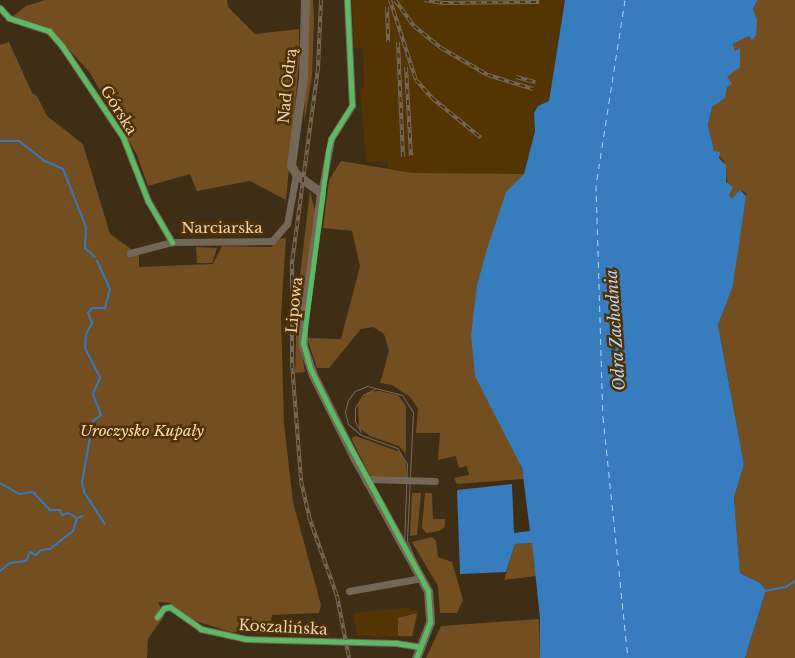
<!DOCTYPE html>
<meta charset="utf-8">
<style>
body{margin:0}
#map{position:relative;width:795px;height:658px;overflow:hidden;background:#3e2e16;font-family:"Libre Baskerville",serif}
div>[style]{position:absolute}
.built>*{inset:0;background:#543403}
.green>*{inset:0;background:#734e20}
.water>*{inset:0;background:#377cbd}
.stream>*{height:2px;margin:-1px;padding:0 1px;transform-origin:1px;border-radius:1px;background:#377cbd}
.ferry>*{height:1px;margin-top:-0.5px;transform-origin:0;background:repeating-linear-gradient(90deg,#b2d7fd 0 6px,transparent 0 11px)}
.minor>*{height:7px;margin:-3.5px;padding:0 3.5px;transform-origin:3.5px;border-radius:3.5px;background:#736759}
.tertiary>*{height:9px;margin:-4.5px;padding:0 4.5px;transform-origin:4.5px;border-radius:4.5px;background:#736759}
.tram>*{height:1px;margin:-0.5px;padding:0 0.5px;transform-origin:0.5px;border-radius:0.5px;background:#766a5c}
.rail>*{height:4px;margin-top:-2px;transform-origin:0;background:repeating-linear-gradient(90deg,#503104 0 5.5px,#766a5c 0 11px);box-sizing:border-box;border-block:1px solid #766a5c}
.cycleway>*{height:5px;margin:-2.5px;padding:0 2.5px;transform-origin:2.5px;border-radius:2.5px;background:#5cba63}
span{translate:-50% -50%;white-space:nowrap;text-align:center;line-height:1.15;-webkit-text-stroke:5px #503104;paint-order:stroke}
.street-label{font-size:15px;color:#ebd3b9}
.park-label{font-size:15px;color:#fedab2;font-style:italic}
.water-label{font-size:16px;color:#b2d7fd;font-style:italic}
</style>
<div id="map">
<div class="built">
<div style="clip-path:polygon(352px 0,565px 0,549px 101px,538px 106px,534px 113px,535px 131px,524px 174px,413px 173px,388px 168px,388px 161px,366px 162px,360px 88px,364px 87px,363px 48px,354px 48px)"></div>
<div style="clip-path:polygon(410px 607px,410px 610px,419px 610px,413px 637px,357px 636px,353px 613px)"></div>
</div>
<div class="green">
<div style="clip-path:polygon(45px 0,227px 0,228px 7px,255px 34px,299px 29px,299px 62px,286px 200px,250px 181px,197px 191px,190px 174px,148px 186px,137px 155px,90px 73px,50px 28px,13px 16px,26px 6px)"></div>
<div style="clip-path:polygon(309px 0,313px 0,314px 18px,312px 76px,304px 124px)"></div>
<div style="clip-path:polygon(758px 0,795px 0,795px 658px,745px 658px,766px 590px,760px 583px,740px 573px,734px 498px,744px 464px,718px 325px,733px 286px,746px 193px,740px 190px,732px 198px,729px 195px,724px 161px,714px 151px,708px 125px,712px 107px,727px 87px,727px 77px,740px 49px,735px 51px,733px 44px,749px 36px,757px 20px,753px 8px)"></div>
<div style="clip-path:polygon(9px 42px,32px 93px,37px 96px,47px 116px,83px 144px,110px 234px,131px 249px,129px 257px,139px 254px,139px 267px,213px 264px,222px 246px,272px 247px,276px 239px,286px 238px,281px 315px,284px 424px,293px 502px,321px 605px,319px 613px,272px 615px,268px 634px,230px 632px,193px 620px,170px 603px,158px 602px,164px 616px,148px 639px,147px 658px,0 658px,0 45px)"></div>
<div style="clip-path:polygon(341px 161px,413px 173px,524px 174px,506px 193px,477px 285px,524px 479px,457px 484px,454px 478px,469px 475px,467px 466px,459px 468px,456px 456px,438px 460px,440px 433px,416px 433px,418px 409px,410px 397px,392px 385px,380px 383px,389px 351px,384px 334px,373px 327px,361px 329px,329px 368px,317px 368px,307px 338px,341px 339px,360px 266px,352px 231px,323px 228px,329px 180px)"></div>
<div style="clip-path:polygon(310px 191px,315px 211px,299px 335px,305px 372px,295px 373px,297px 301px)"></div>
<div style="clip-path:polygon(196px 247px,217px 248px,212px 263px,197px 263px)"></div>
<div style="clip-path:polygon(379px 391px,398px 395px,406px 406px,406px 454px,399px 446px,370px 436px,359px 428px,358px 404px,369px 392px)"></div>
<div style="clip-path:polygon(356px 436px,400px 452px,406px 464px,407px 477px,370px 476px,351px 438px)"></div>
<div style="clip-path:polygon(412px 493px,421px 493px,417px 535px,410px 536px)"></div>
<div style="clip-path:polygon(425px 493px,432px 493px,433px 519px,445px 519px,445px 527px,439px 531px,426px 533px,422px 528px)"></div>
<div style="clip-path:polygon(432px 537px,436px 541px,438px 557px,452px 562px,463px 600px,457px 613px,440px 613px,438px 586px,412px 542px)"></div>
<div style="clip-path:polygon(532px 543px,536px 576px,504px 580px,515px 544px)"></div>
<div style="clip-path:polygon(417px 613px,412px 636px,398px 636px,398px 618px)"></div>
<div style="clip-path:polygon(539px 619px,540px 658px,426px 658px,441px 626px)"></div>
</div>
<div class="water">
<div style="clip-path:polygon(565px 0,758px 0,753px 8px,757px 20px,756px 35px,752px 40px,749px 36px,733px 44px,735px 51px,740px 48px,740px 67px,727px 77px,732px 84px,727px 87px,725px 98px,712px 107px,708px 125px,714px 151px,720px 152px,719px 158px,726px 165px,726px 182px,733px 187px,729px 195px,732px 198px,740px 190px,746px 196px,733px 286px,718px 325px,744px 464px,734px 498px,740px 573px,760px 583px,766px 590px,745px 658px,540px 658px,540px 618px,532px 543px,515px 544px,506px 572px,460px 574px,457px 490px,512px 484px,514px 533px,530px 531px,522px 468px,475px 376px,471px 335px,477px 285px,487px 249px,506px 192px,524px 174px,535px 131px,534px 113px,538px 106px,549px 101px)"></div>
</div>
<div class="stream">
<div style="left:0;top:141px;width:19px"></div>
<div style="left:19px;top:141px;width:33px;rotate:38deg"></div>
<div style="left:45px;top:161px;width:20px;rotate:24deg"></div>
<div style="left:63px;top:169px;width:62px;rotate:68.4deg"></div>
<div style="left:86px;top:227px;width:21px;rotate:93deg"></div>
<div style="left:85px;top:248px;width:13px;rotate:42deg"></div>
<div style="left:97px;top:261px;width:31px;rotate:65deg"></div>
<div style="left:110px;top:289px;width:20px;rotate:105deg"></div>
<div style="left:105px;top:308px;width:13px;rotate:180deg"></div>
<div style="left:92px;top:308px;width:6px;rotate:129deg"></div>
<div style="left:88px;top:313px;width:11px;rotate:68deg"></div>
<div style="left:92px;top:323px;width:13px;rotate:117deg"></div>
<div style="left:86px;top:335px;width:13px;rotate:94deg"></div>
<div style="left:85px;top:348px;width:34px;rotate:63deg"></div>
<div style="left:100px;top:378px;width:17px;rotate:114deg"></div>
<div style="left:93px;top:394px;width:22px;rotate:69deg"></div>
<div style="left:101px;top:415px;width:10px;rotate:143deg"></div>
<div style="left:93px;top:421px;width:62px;rotate:100.2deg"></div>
<div style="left:82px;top:482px;width:10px;rotate:79deg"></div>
<div style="left:84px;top:492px;width:38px;rotate:57deg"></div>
<div style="left:0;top:483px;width:22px;rotate:30deg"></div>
<div style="left:19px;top:494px;width:14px;rotate:-8deg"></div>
<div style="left:33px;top:492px;width:25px;rotate:47deg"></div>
<div style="left:50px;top:510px;width:10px"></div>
<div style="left:60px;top:510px;width:5px;rotate:68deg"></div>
<div style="left:62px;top:515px;width:6px;rotate:-18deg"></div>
<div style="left:68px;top:513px;width:10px;rotate:29deg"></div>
<div style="left:77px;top:518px;width:6px;rotate:-18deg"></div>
<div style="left:0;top:571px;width:13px;rotate:-39deg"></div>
<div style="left:10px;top:563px;width:16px;rotate:-7deg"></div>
<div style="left:26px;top:561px;width:10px;rotate:-66deg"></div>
<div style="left:30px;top:552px;width:7px;rotate:27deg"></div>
<div style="left:36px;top:555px;width:7px;rotate:-45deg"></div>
<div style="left:41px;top:550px;width:9px;rotate:-6deg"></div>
<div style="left:50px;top:549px;width:29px;rotate:-38deg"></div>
<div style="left:73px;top:531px;width:14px;rotate:-73deg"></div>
<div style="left:765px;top:591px;width:21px;rotate:-11deg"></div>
<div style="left:786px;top:587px;width:11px;rotate:-34deg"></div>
</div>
<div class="ferry">
<div style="left:625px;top:0;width:187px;rotate:98.9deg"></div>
<div style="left:596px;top:185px;width:232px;rotate:88.3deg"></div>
<div style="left:603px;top:417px;width:242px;rotate:84.1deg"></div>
</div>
<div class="minor">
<div style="left:0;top:8px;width:13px;rotate:48deg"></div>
<div style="left:9px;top:18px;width:42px;rotate:18deg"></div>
<div style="left:49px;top:31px;width:20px;rotate:49deg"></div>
<div style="left:62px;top:46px;width:110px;rotate:56.2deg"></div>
<div style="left:123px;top:137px;width:69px;rotate:68.7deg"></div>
<div style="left:148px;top:201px;width:48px;rotate:59.7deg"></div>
<div style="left:321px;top:193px;width:55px;rotate:-79.5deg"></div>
<div style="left:331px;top:139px;width:40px;rotate:-58deg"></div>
<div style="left:352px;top:105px;width:105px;rotate:-92.7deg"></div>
<div style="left:130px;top:253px;width:43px;rotate:-14.7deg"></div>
<div style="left:172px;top:242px;width:100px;rotate:-0.6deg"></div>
<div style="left:272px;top:241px;width:23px;rotate:-49deg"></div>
<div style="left:287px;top:224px;width:51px;rotate:-79.8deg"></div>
<div style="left:366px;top:482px;width:7px;rotate:-27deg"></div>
<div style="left:372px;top:479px;width:63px;rotate:1.8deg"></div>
<div style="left:349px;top:591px;width:74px;rotate:-10.1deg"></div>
<div style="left:157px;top:617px;width:11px;rotate:-52deg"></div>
<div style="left:164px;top:608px;width:6px;rotate:-9deg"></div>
<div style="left:170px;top:607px;width:38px;rotate:35deg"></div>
<div style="left:201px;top:629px;width:46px;rotate:12.5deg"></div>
<div style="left:246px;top:639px;width:150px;rotate:1.5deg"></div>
<div style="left:396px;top:643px;width:24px;rotate:9deg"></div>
</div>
<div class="tertiary">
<div style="left:305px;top:0;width:77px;rotate:91.5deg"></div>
<div style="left:303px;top:77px;width:89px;rotate:97.8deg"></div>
<div style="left:291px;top:165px;width:10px;rotate:61deg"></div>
<div style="left:296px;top:174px;width:31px;rotate:37deg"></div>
<div style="left:321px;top:193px;width:132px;rotate:97.8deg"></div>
<div style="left:303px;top:324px;width:22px;rotate:90deg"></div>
<div style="left:303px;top:346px;width:31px;rotate:71deg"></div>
<div style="left:313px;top:375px;width:92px;rotate:63.4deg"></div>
<div style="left:354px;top:457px;width:153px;rotate:61.1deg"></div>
<div style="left:428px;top:591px;width:31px;rotate:86deg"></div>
<div style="left:430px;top:622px;width:39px;rotate:111deg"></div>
</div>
<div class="tram">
<div style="left:361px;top:432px;width:13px;rotate:-119deg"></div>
<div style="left:355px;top:421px;width:13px;rotate:-90deg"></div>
<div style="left:355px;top:408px;width:15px;rotate:-58deg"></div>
<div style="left:363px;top:395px;width:13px;rotate:-27deg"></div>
<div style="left:415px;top:658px;width:35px;rotate:-68deg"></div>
<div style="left:428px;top:626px;width:18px;rotate:-84deg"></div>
<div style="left:430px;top:608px;width:16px;rotate:-101deg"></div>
<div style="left:427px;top:592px;width:54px;rotate:-115.1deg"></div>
<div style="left:404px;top:543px;width:79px;rotate:-87.8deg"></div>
<div style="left:407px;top:464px;width:19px;rotate:-122deg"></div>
<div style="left:397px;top:448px;width:38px;rotate:-160deg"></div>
<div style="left:361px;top:435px;width:17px;rotate:-140deg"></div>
<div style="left:348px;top:424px;width:12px;rotate:-104deg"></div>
<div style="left:345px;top:412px;width:12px;rotate:-76deg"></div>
<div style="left:348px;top:400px;width:11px;rotate:-52deg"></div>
<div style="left:355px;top:391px;width:13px;rotate:-23deg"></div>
<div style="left:367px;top:386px;width:36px;rotate:14deg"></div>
<div style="left:402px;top:395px;width:20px;rotate:57deg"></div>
<div style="left:413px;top:412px;width:129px;rotate:92.7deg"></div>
<div style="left:407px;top:541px;width:52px;rotate:66.4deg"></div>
<div style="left:428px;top:589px;width:22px;rotate:80deg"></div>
<div style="left:432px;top:611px;width:15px;rotate:98deg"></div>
<div style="left:430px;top:626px;width:35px;rotate:112deg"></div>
</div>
<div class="rail">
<div style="left:321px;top:0;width:68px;rotate:92.5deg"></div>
<div style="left:318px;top:68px;width:198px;rotate:97.6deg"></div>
<div style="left:292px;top:264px;width:99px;rotate:90deg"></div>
<div style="left:292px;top:363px;width:118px;rotate:85.6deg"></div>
<div style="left:301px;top:481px;width:37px;rotate:77deg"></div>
<div style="left:309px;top:517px;width:84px;rotate:70.5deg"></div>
<div style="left:337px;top:596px;width:63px;rotate:79deg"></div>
<div style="left:390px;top:0;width:84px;rotate:72deg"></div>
<div style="left:416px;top:80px;width:24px;rotate:48deg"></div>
<div style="left:432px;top:98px;width:63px;rotate:39.2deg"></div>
<div style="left:395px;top:0;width:32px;rotate:54deg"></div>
<div style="left:414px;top:26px;width:35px;rotate:39deg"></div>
<div style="left:441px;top:48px;width:54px;rotate:29.9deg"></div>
<div style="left:488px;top:75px;width:47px;rotate:17.3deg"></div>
<div style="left:424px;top:0;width:19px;rotate:9deg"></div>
<div style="left:443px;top:3px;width:96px;rotate:-0.6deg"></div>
<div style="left:387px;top:7px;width:35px;rotate:88deg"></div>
<div style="left:398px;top:42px;width:115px;rotate:87.5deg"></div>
<div style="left:406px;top:67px;width:89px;rotate:86.8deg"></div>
<div style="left:516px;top:77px;width:20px;rotate:15deg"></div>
</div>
<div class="cycleway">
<div style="left:347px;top:0;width:105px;rotate:87.3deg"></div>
<div style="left:352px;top:105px;width:40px;rotate:122deg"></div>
<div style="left:331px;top:139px;width:12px;rotate:104deg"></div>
<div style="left:328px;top:151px;width:194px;rotate:97.4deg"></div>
<div style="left:303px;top:343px;width:26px;rotate:74deg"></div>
<div style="left:310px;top:368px;width:52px;rotate:63.9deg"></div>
<div style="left:333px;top:415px;width:200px;rotate:61.6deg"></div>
<div style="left:428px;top:591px;width:31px;rotate:86deg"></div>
<div style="left:430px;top:622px;width:39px;rotate:111deg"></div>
<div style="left:0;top:8px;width:13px;rotate:48deg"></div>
<div style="left:9px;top:18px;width:42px;rotate:18deg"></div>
<div style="left:49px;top:31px;width:20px;rotate:49deg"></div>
<div style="left:62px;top:46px;width:110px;rotate:56.2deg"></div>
<div style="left:123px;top:137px;width:69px;rotate:68.7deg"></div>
<div style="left:148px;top:201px;width:48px;rotate:59.7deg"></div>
<div style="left:157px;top:617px;width:11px;rotate:-52deg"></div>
<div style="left:164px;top:608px;width:6px;rotate:-9deg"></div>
<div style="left:170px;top:607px;width:38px;rotate:35deg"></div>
<div style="left:201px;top:629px;width:46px;rotate:12.5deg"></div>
<div style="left:246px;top:639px;width:150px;rotate:1.5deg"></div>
<div style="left:396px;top:643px;width:24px;rotate:9deg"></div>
</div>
<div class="street-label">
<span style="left:287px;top:86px;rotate:-84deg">Nad Odrą</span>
<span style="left:119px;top:110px;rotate:58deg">Górska</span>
<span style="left:222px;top:228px">Narciarska</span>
<span style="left:294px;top:305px;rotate:-84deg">Lipowa</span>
<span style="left:283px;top:627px;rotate:3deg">Koszalińska</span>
</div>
<div class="park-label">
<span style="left:142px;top:431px">Uroczysko Kupały</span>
</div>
<div class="water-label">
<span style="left:615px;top:330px;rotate:-94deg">Odra Zachodnia</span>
</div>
</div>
